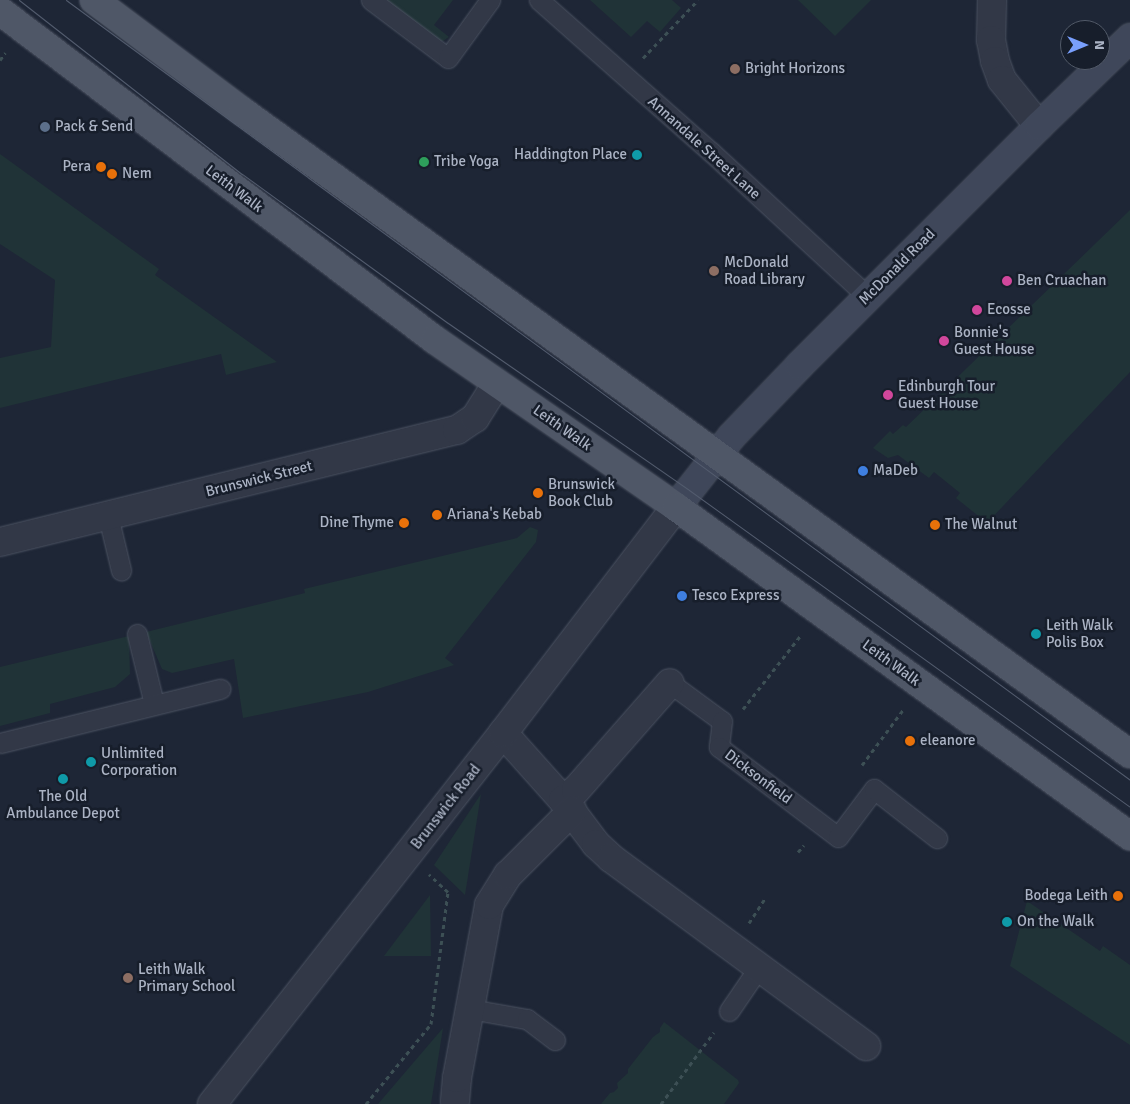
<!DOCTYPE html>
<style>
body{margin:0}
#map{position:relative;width:1130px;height:1104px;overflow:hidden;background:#1e2636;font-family:Signika,sans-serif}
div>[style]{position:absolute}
.green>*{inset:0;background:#203337}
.path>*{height:3px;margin-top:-1.5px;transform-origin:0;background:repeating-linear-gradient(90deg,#3d5055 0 4px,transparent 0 8px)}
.roads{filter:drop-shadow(0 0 1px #4c5362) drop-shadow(0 0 1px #4c5362)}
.lane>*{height:19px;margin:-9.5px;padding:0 9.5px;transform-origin:9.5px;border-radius:9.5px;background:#323847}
.street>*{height:28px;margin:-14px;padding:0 14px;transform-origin:14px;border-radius:14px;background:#323847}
.secondary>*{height:28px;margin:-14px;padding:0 14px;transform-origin:14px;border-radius:14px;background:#3f475a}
.primary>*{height:28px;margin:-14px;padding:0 14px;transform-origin:14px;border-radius:14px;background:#4f5767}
.tram>*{height:1px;margin:-0.5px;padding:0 0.5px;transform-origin:0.5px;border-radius:0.5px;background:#535c6e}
.dots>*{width:14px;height:14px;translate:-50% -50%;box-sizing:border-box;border:2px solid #171e2b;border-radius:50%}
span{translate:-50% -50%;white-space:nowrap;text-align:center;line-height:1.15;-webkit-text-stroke:5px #171e2b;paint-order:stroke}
.poi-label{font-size:15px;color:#abb3c4}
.left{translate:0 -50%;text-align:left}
.right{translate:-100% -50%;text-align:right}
.street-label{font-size:15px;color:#abb3c4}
.north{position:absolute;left:1060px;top:20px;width:50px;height:50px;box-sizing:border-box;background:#171e2b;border:1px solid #525a68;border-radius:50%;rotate:90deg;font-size:14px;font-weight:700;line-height:20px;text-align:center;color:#abb3c4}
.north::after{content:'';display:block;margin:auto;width:18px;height:22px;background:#799ffc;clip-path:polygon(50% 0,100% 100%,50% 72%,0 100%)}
</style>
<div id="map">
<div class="green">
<div style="clip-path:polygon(383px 0,453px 0,434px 25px,449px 37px,443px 41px,439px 41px)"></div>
<div style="clip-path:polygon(590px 0,672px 0,681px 8px,660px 32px,647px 21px,631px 37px)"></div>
<div style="clip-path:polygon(798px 0,871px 0,835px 36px)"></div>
<div style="clip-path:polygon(0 154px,159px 269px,155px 275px,277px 362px,226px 375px,221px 354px,0 408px,0 358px,51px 347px,55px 280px,0 244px)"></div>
<div style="clip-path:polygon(1130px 210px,1130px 372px,987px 523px,956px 498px,960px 493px,934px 472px,929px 478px,898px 455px,888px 458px,873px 448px,890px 431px,893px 434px,903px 425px,906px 427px)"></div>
<div style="clip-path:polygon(530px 527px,538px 530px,536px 542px,445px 658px,454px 665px,368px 692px,243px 718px,234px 659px,172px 673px,162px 669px,146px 632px,305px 593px,304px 589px,517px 538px)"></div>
<div style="clip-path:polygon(129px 636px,130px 674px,115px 687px,50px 704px,50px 713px,0 726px,0 667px)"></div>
<div style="clip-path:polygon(481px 794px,465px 895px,434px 865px)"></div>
<div style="clip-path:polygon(430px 895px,431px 956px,384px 956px)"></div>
<div style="clip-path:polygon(1027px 901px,1100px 951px,1103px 946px,1130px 965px,1130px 1045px,1010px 966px)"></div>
<div style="clip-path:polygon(664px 1022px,738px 1080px,739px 1083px,724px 1104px,601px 1104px,610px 1093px,614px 1092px,618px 1088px,617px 1083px,628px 1073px,628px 1069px,653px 1037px,660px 1032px,660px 1028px)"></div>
<div style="clip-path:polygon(443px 1028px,431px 1104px,378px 1104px)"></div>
</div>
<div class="path">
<div style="left:643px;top:58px;width:80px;rotate:-46.5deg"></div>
<div style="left:0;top:60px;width:9px;rotate:-54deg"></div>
<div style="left:743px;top:709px;width:94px;rotate:-51.9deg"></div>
<div style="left:862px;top:765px;width:69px;rotate:-53.3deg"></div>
<div style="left:798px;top:852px;width:9px;rotate:-49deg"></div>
<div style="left:749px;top:923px;width:30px;rotate:-57deg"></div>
<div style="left:366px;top:1104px;width:103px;rotate:-50.9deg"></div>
<div style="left:431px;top:1024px;width:133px;rotate:-82.7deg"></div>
<div style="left:448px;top:892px;width:26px;rotate:-137deg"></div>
<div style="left:661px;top:1104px;width:89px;rotate:-53.6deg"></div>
</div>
<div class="roads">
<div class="lane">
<div style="left:371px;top:0;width:96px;rotate:37deg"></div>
<div style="left:448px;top:58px;width:72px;rotate:-54.1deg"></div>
<div style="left:539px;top:0;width:230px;rotate:41.5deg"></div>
<div style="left:711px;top:152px;width:214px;rotate:42.7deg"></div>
<div style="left:108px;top:516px;width:56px;rotate:76.5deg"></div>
<div style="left:137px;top:634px;width:72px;rotate:76.3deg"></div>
<div style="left:670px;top:683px;width:64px;rotate:36.2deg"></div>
<div style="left:722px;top:721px;width:26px;rotate:97deg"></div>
<div style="left:719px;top:747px;width:149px;rotate:37.1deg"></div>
<div style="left:838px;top:837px;width:60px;rotate:-53.1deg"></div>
<div style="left:874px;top:789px;width:80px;rotate:37.9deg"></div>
<div style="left:0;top:743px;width:227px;rotate:-13.8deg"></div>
<div style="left:470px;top:1009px;width:58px;rotate:10deg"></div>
<div style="left:527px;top:1019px;width:35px;rotate:37deg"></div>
<div style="left:729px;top:1011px;width:53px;rotate:-55.7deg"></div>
</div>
<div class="street">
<div style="left:992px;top:0;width:40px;rotate:91.4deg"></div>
<div style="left:991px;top:40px;width:21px;rotate:79deg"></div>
<div style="left:995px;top:61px;width:20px;rotate:70deg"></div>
<div style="left:1002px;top:80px;width:59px;rotate:51.2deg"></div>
<div style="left:0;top:542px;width:471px;rotate:-13.8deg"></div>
<div style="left:457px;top:430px;width:22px;rotate:-34deg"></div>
<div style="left:475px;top:418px;width:41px;rotate:-57.8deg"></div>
<div style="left:503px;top:733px;width:90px;rotate:48.2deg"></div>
<div style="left:563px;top:800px;width:55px;rotate:53.1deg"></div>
<div style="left:596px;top:844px;width:21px;rotate:43deg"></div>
<div style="left:611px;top:858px;width:317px;rotate:36.4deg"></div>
<div style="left:563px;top:800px;width:16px;rotate:-38deg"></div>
<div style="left:576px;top:790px;width:142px;rotate:-48.7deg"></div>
<div style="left:455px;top:1101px;width:23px;rotate:-85deg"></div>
<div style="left:457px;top:1078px;width:176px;rotate:-79.5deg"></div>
<div style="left:489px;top:905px;width:36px;rotate:-58deg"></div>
<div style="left:508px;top:875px;width:91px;rotate:-45deg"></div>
<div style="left:212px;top:1104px;width:472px;rotate:-51.9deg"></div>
<div style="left:503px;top:733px;width:285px;rotate:-52.6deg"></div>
</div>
<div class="secondary">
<div style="left:676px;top:507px;width:89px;rotate:-51.8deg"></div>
<div style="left:731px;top:437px;width:100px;rotate:-46.2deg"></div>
<div style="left:800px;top:365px;width:338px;rotate:-45deg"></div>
<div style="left:1039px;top:126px;width:127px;rotate:-44deg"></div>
</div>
<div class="primary">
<div style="left:94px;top:0;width:185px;rotate:36.9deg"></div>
<div style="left:242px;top:111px;width:1096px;rotate:35.91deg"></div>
<div style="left:0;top:11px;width:545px;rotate:37.1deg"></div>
<div style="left:435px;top:340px;width:293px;rotate:34.7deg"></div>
<div style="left:676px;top:507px;width:561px;rotate:35.93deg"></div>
</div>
</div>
<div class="tram">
<div style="left:19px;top:0;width:283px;rotate:38deg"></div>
<div style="left:242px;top:174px;width:254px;rotate:35.9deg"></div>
<div style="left:448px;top:323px;width:293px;rotate:34.7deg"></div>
<div style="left:689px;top:490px;width:543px;rotate:35.71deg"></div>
<div style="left:66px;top:0;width:1319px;rotate:36.24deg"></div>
</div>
<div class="dots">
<div style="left:735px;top:69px;background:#8d6e63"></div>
<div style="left:45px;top:127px;background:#5c6f8a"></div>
<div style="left:637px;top:155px;background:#0f9aa8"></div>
<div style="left:424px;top:162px;background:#2e9e5b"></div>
<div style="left:101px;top:167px;background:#e8710a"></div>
<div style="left:112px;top:174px;background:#e8710a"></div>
<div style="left:714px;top:271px;background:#8d6e63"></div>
<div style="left:1007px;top:281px;background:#d1479c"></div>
<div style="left:977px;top:310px;background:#d1479c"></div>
<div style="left:944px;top:341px;background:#d1479c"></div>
<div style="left:888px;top:395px;background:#d1479c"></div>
<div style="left:863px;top:471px;background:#3f7fe0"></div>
<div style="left:538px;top:493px;background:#e8710a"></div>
<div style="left:437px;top:515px;background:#e8710a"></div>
<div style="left:404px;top:523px;background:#e8710a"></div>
<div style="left:935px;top:525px;background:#e8710a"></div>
<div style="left:682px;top:596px;background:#3f7fe0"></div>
<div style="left:1036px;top:634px;background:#0f9aa8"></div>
<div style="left:910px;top:741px;background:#e8710a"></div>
<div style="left:91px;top:762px;background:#0f9aa8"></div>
<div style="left:63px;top:779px;background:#0f9aa8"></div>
<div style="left:1118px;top:896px;background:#e8710a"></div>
<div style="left:1007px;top:922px;background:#0f9aa8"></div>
<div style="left:128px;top:978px;background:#8d6e63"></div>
</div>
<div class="poi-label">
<span class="left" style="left:745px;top:69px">Bright Horizons</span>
<span class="left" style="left:55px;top:127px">Pack &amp; Send</span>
<span class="right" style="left:627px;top:155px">Haddington Place</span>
<span class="left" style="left:434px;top:162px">Tribe Yoga</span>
<span class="right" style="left:91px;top:167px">Pera</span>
<span class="left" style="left:122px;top:174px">Nem</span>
<span class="left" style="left:724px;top:271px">McDonald<br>Road Library</span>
<span class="left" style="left:1017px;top:281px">Ben Cruachan</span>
<span class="left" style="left:987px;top:310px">Ecosse</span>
<span class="left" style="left:954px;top:341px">Bonnie's<br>Guest House</span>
<span class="left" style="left:898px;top:395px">Edinburgh Tour<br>Guest House</span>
<span class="left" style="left:873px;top:471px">MaDeb</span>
<span class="left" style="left:548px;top:493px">Brunswick<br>Book Club</span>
<span class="left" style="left:447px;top:515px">Ariana's Kebab</span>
<span class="right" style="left:394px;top:523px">Dine Thyme</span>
<span class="left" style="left:945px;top:525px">The Walnut</span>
<span class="left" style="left:692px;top:596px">Tesco Express</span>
<span class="left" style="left:1046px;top:634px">Leith Walk<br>Polis Box</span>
<span class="left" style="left:920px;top:741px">eleanore</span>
<span class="left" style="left:101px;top:762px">Unlimited<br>Corporation</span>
<span style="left:63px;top:805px">The Old<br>Ambulance Depot</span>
<span class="right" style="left:1108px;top:896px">Bodega Leith</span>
<span class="left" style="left:1017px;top:922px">On the Walk</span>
<span class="left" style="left:138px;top:978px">Leith Walk<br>Primary School</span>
</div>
<div class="street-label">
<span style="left:704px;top:148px;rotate:42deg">Annandale Street Lane</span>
<span style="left:234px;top:189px;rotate:37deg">Leith Walk</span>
<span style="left:897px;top:267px;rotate:-45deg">McDonald Road</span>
<span style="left:562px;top:428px;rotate:35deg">Leith Walk</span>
<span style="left:259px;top:479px;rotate:-14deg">Brunswick Street</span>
<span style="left:891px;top:663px;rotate:36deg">Leith Walk</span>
<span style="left:758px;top:777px;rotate:37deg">Dicksonfield</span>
<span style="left:446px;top:807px;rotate:-52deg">Brunswick Road</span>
</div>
<div class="north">N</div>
</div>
